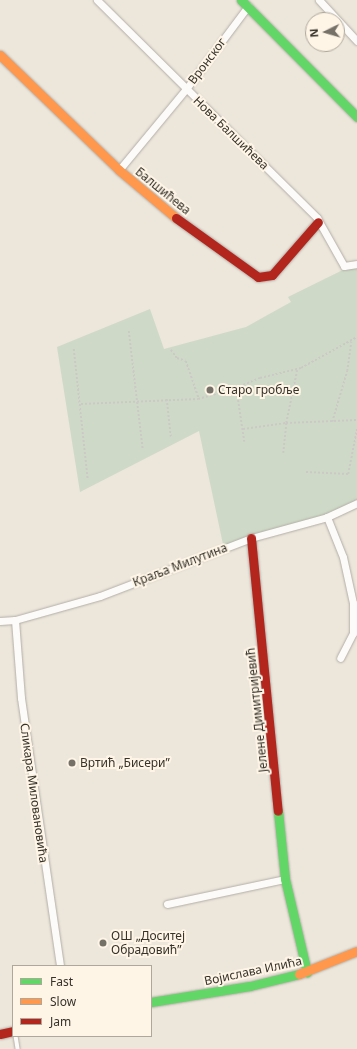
<!DOCTYPE html>
<meta charset="utf-8">
<style>
body{margin:0}
#map{position:relative;width:357px;height:1049px;overflow:hidden;background:#ece6db;font-family:"Noto Sans",sans-serif}
div>[style]{position:absolute}
.green>*{inset:0;background:#cedac7}
.path>*{height:1.5px;margin-top:-0.75px;transform-origin:0;background:repeating-linear-gradient(90deg,#cbc9c6 0 2px,transparent 0 4px)}
.roads{filter:drop-shadow(0 0 1px #b3aea6) drop-shadow(0 0 1px #b3aea6)}
.lane>*{height:3.5px;margin:-1.75px;padding:0 1.75px;transform-origin:1.75px;border-radius:1.75px;background:#fcfbfa}
.street>*{height:7px;margin:-3.5px;padding:0 3.5px;transform-origin:3.5px;border-radius:3.5px;background:#fcfbfa}
.fast>*{height:9px;margin:-4.5px;padding:0 4.5px;transform-origin:4.5px;border-radius:4.5px;background:#63d668}
.slow>*{height:9px;margin:-4.5px;padding:0 4.5px;transform-origin:4.5px;border-radius:4.5px;background:#ff974d}
.jam>*{height:9px;margin:-4.5px;padding:0 4.5px;transform-origin:4.5px;border-radius:4.5px;background:#b3261e}
.dots>*{width:11px;height:11px;translate:-50% -50%;box-sizing:border-box;border:2px solid #fef5e6;border-radius:50%}
span{translate:-50% -50%;white-space:nowrap;text-align:center;line-height:1.15;-webkit-text-stroke:4px #fef5e6;paint-order:stroke}
.street-label{font-size:12px;color:#36322a}
.poi-label{font-size:12px;color:#36322a}
.left{translate:0 -50%;text-align:left}
.legend{position:absolute;left:12px;top:965px;width:140px;height:72px;box-sizing:border-box;background:#fef5e6;border:1px solid #aea79b;margin:0;padding:5px 7px;list-style:none;font-size:12px;color:#36322a}
.legend li{display:flex;align-items:center;gap:8px;height:20px}
.legend b{width:20px;border:1px solid #aea79b}
.north{position:absolute;left:305px;top:12px;width:40px;height:40px;box-sizing:border-box;background:#fef5e6;border:1px solid #aea79b;border-radius:50%;rotate:265deg;font-size:11px;font-weight:700;line-height:16px;text-align:center;color:#36322a}
.north::after{content:'';display:block;margin:auto;width:14px;height:18px;background:#767168;clip-path:polygon(50% 0,100% 100%,50% 72%,0 100%)}
</style>
<div id="map">
<div class="green">
<div style="clip-path:polygon(357px 263px,357px 503px,327px 517px,224px 549px,199px 431px,80px 492px,57px 347px,150px 309px,164px 349px,246px 327px,291px 302px,288px 297px)"></div>
</div>
<div class="path">
<div style="left:129px;top:331px;width:120px;rotate:83.3deg"></div>
<div style="left:74px;top:349px;width:132px;rotate:83.9deg"></div>
<div style="left:171px;top:350px;width:10px;rotate:53deg"></div>
<div style="left:177px;top:358px;width:9px;rotate:18deg"></div>
<div style="left:186px;top:361px;width:40px;rotate:71.1deg"></div>
<div style="left:167px;top:399px;width:38px;rotate:84deg"></div>
<div style="left:81px;top:404px;width:117px;rotate:-2.4deg"></div>
<div style="left:198px;top:399px;width:40px;rotate:-16deg"></div>
<div style="left:332px;top:422px;width:53px;rotate:-73.6deg"></div>
<div style="left:347px;top:371px;width:29px;rotate:-82deg"></div>
<div style="left:243px;top:429px;width:43px;rotate:-7.9deg"></div>
<div style="left:286px;top:423px;width:71px;rotate:-2.4deg"></div>
<div style="left:244px;top:442px;width:55px;rotate:-98.4deg"></div>
<div style="left:236px;top:388px;width:26px;rotate:-23deg"></div>
<div style="left:260px;top:378px;width:42px;rotate:-13.7deg"></div>
<div style="left:301px;top:368px;width:64px;rotate:-29deg"></div>
<div style="left:283px;top:453px;width:30px;rotate:-84deg"></div>
<div style="left:286px;top:423px;width:54px;rotate:-78.3deg"></div>
<div style="left:306px;top:472px;width:42px;rotate:2.7deg"></div>
<div style="left:348px;top:474px;width:47px;rotate:-78.9deg"></div>
</div>
<div class="roads">
<div class="lane">
<div style="left:16px;top:1036px;width:13px;rotate:81deg"></div>
</div>
<div class="street">
<div style="left:97px;top:0;width:310px;rotate:44.7deg"></div>
<div style="left:317px;top:218px;width:55px;rotate:60.6deg"></div>
<div style="left:344px;top:266px;width:13px;rotate:-9deg"></div>
<div style="left:319px;top:0;width:56px;rotate:47.2deg"></div>
<div style="left:119px;top:170px;width:105px;rotate:-50.4deg"></div>
<div style="left:186px;top:89px;width:104px;rotate:-53.2deg"></div>
<div style="left:327px;top:517px;width:43px;rotate:68.2deg"></div>
<div style="left:343px;top:557px;width:47px;rotate:77.7deg"></div>
<div style="left:353px;top:603px;width:30px;rotate:90deg"></div>
<div style="left:353px;top:633px;width:28px;rotate:117deg"></div>
<div style="left:15px;top:620px;width:78px;rotate:85.6deg"></div>
<div style="left:21px;top:698px;width:271px;rotate:81.7deg"></div>
<div style="left:0;top:621px;width:15px;rotate:-4deg"></div>
<div style="left:15px;top:620px;width:88px;rotate:-15.8deg"></div>
<div style="left:100px;top:596px;width:162px;rotate:-21deg"></div>
<div style="left:251px;top:538px;width:79px;rotate:-15.4deg"></div>
<div style="left:327px;top:517px;width:33px;rotate:-25deg"></div>
<div style="left:167px;top:904px;width:121px;rotate:-12deg"></div>
</div>
<div class="fast">
<div style="left:241px;top:0;width:165px;rotate:45.2deg"></div>
<div style="left:278px;top:811px;width:68px;rotate:84.1deg"></div>
<div style="left:285px;top:879px;width:96px;rotate:76.7deg"></div>
<div style="left:151px;top:1002px;width:100px;rotate:-9.2deg"></div>
<div style="left:250px;top:986px;width:50px;rotate:-13.8deg"></div>
</div>
<div class="slow">
<div style="left:0;top:55px;width:165px;rotate:44deg"></div>
<div style="left:119px;top:170px;width:75px;rotate:40.1deg"></div>
<div style="left:299px;top:974px;width:62px;rotate:-21.6deg"></div>
</div>
<div class="jam">
<div style="left:176px;top:218px;width:101px;rotate:35.7deg"></div>
<div style="left:258px;top:277px;width:14px;rotate:-8deg"></div>
<div style="left:272px;top:275px;width:70px;rotate:-49deg"></div>
<div style="left:251px;top:538px;width:274px;rotate:84.4deg"></div>
<div style="left:0;top:1034px;width:13px;rotate:-13deg"></div>
</div>
</div>
<div class="dots">
<div style="left:210px;top:390px;background:#767168"></div>
<div style="left:72px;top:763px;background:#767168"></div>
<div style="left:103px;top:943px;background:#767168"></div>
</div>
<div class="street-label">
<span style="left:207px;top:61px;rotate:-53deg">Вронског</span>
<span style="left:231px;top:133px;rotate:44deg">Нова Балшићева</span>
<span style="left:163px;top:191px;rotate:39deg">Балшићева</span>
<span style="left:180px;top:565px;rotate:-21deg">Краља Милутина</span>
<span style="left:257px;top:710px;rotate:-96deg">Јелене Димитријевић</span>
<span style="left:34px;top:793px;rotate:82deg">Сликара Миловановића</span>
<span style="left:253px;top:971px;rotate:-12deg">Војислава Илића</span>
</div>
<div class="poi-label">
<span class="left" style="left:218px;top:390px">Старо гробље</span>
<span class="left" style="left:80px;top:763px">Вртић „Бисери”</span>
<span class="left" style="left:111px;top:943px">ОШ „Доситеј<br>Обрадовић”</span>
</div>
<ul class="legend">
<li><b style="height:5px;background:#63d668"></b>Fast</li>
<li><b style="height:5px;background:#ff974d"></b>Slow</li>
<li><b style="height:5px;background:#b3261e"></b>Jam</li>
</ul>
<div class="north">N</div>
</div>
